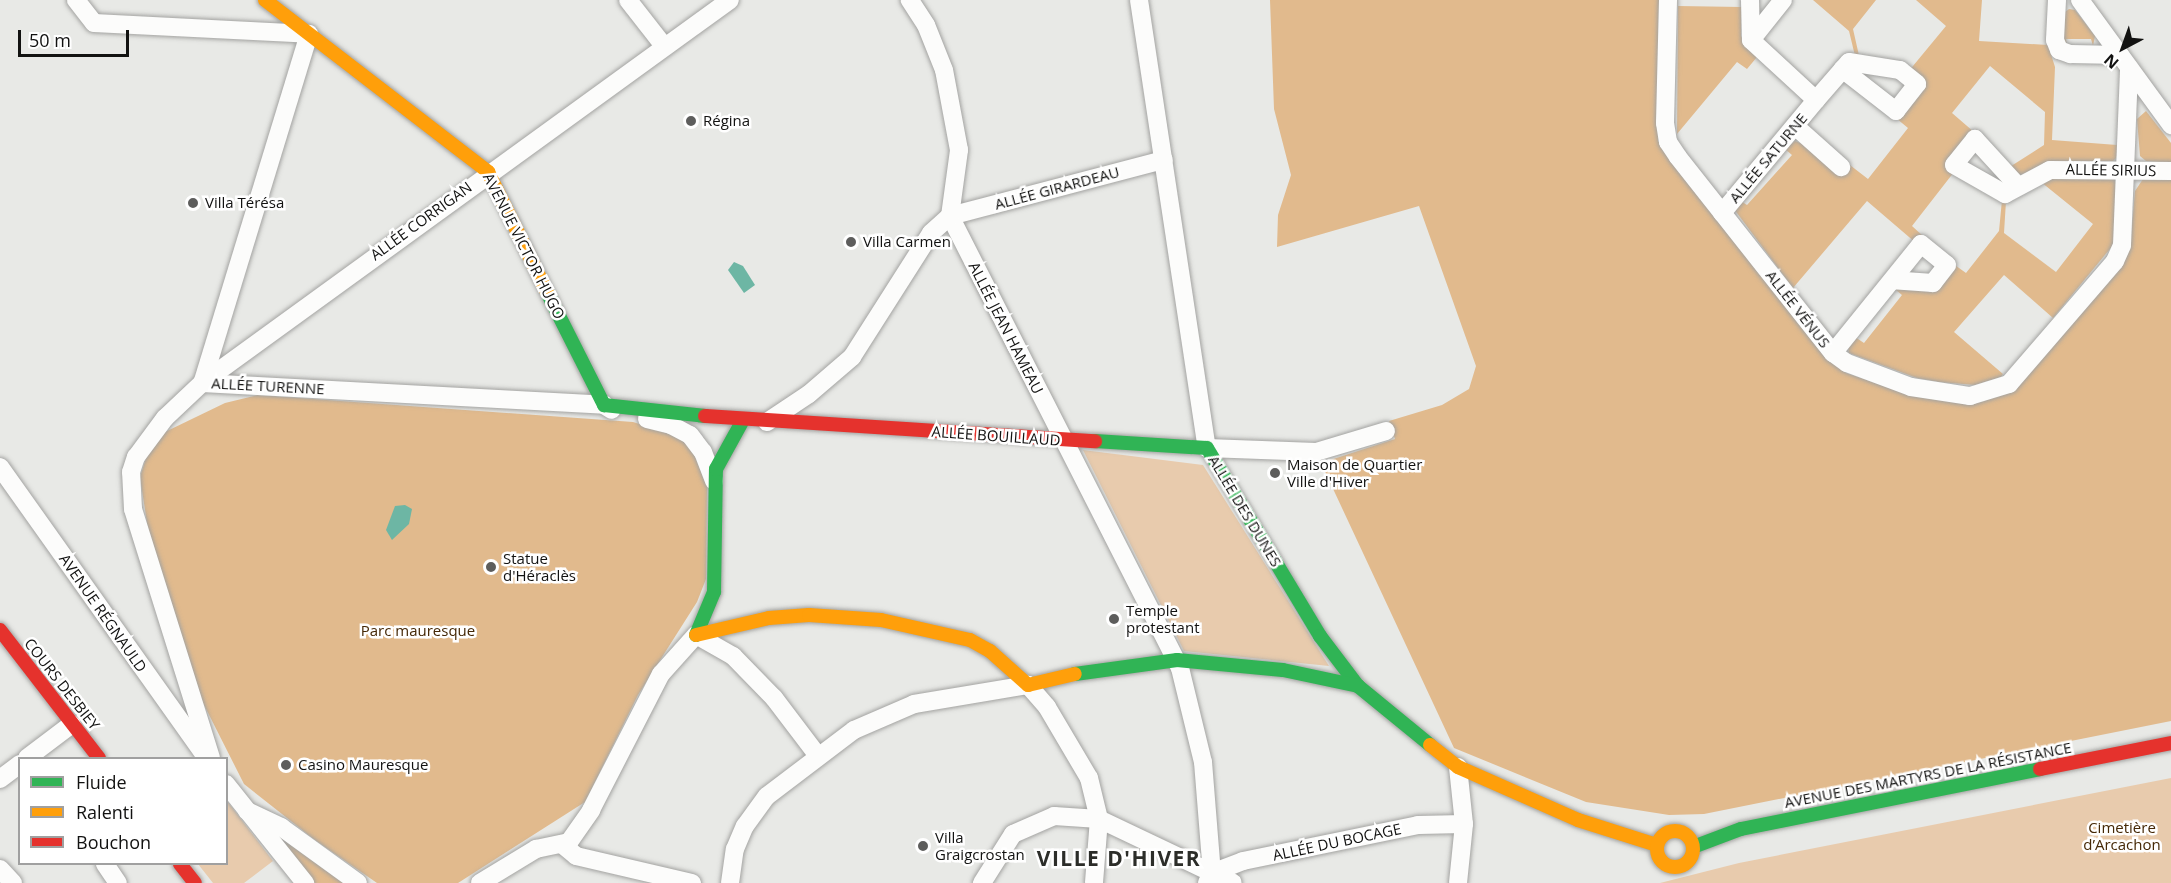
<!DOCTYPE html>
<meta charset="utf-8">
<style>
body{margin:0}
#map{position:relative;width:2171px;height:883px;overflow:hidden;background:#e8e9e6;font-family:"Open Sans",sans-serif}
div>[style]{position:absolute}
.green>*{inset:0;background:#e8cbad}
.forest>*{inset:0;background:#e1ba8d}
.water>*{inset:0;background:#6db6a4}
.roads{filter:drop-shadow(0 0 2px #a3a3a1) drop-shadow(0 0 2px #a3a3a1)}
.street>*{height:18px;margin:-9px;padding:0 9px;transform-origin:9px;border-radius:9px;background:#fcfcfb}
.fast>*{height:14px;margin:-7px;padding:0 7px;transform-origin:7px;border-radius:7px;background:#30b455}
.slow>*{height:14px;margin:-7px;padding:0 7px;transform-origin:7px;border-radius:7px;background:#ff9f0a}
.slow>.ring{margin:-7px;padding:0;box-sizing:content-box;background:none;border:14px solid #ff9f0a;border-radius:50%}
.jam>*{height:14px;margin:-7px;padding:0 7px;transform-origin:7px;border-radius:7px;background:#e5322d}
.dots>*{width:16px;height:16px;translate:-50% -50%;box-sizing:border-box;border:3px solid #fff;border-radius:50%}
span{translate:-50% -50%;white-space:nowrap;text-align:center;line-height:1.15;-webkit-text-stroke:5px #fff;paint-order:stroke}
.poi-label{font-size:15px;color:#121211}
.left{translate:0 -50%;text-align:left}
.street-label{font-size:15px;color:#121211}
.park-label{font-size:15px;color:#452806}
.district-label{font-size:21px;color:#2c2d29;font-weight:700;letter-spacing:1.5px}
.legend{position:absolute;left:18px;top:757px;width:210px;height:108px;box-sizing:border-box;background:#fff;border:2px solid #a0a0a0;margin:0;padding:8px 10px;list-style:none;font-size:18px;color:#121211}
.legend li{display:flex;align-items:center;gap:12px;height:30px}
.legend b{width:30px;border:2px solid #a0a0a0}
.north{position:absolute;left:2093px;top:18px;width:60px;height:60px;-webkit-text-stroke:4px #fff;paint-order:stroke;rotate:221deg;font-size:16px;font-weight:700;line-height:24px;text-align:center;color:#121211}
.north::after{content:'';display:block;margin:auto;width:21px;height:27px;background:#121211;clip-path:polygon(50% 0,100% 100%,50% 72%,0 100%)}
.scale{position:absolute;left:18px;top:30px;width:111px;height:27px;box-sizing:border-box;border:3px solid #121211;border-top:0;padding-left:8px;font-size:18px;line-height:21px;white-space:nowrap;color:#121211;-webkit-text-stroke:4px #fff;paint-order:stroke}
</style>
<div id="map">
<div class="green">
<div style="clip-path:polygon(1083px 450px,1203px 465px,1329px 666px,1184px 651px)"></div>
<div style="clip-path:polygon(2171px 778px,2171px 883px,1660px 883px,1739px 863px)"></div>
<div style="clip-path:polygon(227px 801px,273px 861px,244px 883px,213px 883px,198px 864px,226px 864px)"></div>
</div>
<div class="forest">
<div style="clip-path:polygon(1270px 0,1659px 0,1658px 141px,1823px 355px,1846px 373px,1890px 388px,1971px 404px,2015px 390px,2130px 249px,2135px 191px,2143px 179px,2171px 180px,2171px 721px,1704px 814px,1669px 815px,1586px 802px,1454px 748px,1321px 463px,1395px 439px,1389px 421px,1442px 405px,1469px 389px,1476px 366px,1419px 206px,1277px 247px,1278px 215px,1291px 175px,1274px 109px)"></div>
<div style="clip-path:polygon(1813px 0,1876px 0,1853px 29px,1860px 60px,1856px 60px,1849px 31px)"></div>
<div style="clip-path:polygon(1916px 0,1982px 0,1979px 41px,2048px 45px,2055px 67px,2052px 140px,2117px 145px,2117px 157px,2113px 161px,2056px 161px,2015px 177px,2008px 168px,2044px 145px,2045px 112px,1990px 66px,1952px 113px,1974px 132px,1954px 172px,1912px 226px,1923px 236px,1916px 243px,1867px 201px,1793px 288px,1734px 209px,1741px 201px,1747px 205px,1792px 155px,1785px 149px,1795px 141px,1846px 162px,1868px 179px,1908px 128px,1896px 118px,1908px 72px,1946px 26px)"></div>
<div style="clip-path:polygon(1678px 6px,1742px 7px,1741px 36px,1757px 57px,1747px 69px,1737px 62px,1677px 134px)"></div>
<div style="clip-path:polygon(2069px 9px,2075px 10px,2095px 36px,2093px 46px,2091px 39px,2066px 39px,2067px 46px,2062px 42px,2065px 12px)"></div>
<div style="clip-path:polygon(2146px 111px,2171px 143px,2171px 163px,2146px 161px,2140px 156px,2137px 119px)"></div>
<div style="clip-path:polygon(2110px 176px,2117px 181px,2114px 244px,2053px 318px,2004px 275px,1954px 332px,2003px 374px,2001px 377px,1975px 385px,1939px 382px,1917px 378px,1849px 353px,1848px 346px,1855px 337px,1864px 343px,1902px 295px,1896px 290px,1900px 284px,1935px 289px,1952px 263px,1966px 273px,1999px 231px,2002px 200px,2006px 201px,2004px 233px,2056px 272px,2093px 224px,2041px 182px,2048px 178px)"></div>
<div style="clip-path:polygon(258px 395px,633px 422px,679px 436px,692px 449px,707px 487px,706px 579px,697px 602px,638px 695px,585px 802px,458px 883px,377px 883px,315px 840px,244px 784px,200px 697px,149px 536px,140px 477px,147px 455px,165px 432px,225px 403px)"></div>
<div style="clip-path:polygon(277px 833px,286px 842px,343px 883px,315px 883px,287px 852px)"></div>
</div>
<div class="water">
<div style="clip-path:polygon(734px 262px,743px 266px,755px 285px,744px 293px,728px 270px)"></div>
<div style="clip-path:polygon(405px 505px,412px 509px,409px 524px,392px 540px,386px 530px,395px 506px)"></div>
</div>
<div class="roads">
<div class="street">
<div style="left:76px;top:0;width:29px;rotate:52deg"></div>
<div style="left:94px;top:23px;width:215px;rotate:2.9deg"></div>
<div style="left:309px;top:34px;width:365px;rotate:107deg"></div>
<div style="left:628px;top:0;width:58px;rotate:52deg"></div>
<div style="left:1139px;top:0;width:453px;rotate:81.4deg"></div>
<div style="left:1207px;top:448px;width:109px;rotate:2.1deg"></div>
<div style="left:1316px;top:452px;width:73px;rotate:-16.7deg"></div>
<div style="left:1668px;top:0;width:123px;rotate:91.4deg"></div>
<div style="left:1665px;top:123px;width:19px;rotate:81deg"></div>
<div style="left:1668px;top:142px;width:18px;rotate:56deg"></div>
<div style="left:1678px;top:157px;width:250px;rotate:51.7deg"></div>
<div style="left:1833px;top:353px;width:17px;rotate:36deg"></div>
<div style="left:1847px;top:363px;width:68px;rotate:20.6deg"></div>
<div style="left:1911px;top:387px;width:60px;rotate:8.7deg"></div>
<div style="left:1970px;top:396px;width:41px;rotate:-17.1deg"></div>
<div style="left:2009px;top:384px;width:162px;rotate:-49.2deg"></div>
<div style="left:2115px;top:261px;width:17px;rotate:-66deg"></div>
<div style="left:2122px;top:245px;width:177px;rotate:-87.7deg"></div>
<div style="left:1750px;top:0;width:40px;rotate:88.6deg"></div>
<div style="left:2057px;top:0;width:40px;rotate:92.9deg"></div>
<div style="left:2055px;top:40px;width:11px;rotate:68deg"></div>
<div style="left:2059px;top:50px;width:12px;rotate:20deg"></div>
<div style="left:2070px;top:54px;width:50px;rotate:1.1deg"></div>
<div style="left:2080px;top:0;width:155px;rotate:53.9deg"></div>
<div style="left:1816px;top:100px;width:50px;rotate:-49deg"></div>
<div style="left:1849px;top:62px;width:52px;rotate:8.9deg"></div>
<div style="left:1900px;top:70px;width:22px;rotate:39deg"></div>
<div style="left:1917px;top:84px;width:34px;rotate:128deg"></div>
<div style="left:1896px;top:111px;width:68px;rotate:-142.1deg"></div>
<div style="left:1795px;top:126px;width:62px;rotate:41.7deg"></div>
<div style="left:2018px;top:186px;width:64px;rotate:-132.5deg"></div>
<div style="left:1975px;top:139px;width:33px;rotate:129deg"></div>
<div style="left:1954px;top:165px;width:59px;rotate:29.6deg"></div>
<div style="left:2005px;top:194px;width:51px;rotate:-28.1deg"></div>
<div style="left:2050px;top:170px;width:121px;rotate:0.5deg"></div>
<div style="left:1722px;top:213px;width:147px;rotate:-50.2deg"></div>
<div style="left:1816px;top:100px;width:88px;rotate:-137.3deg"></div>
<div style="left:1751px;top:40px;width:51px;rotate:-51.3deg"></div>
<div style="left:950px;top:216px;width:507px;rotate:63.03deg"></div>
<div style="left:1180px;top:668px;width:97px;rotate:76.3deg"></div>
<div style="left:1203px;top:762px;width:111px;rotate:85.4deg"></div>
<div style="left:1212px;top:873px;width:11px;rotate:117deg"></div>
<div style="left:950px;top:216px;width:221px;rotate:-14.7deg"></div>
<div style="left:1833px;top:353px;width:140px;rotate:-51.1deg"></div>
<div style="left:1921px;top:244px;width:33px;rotate:39deg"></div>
<div style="left:1947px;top:265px;width:23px;rotate:128deg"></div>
<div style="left:1933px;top:283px;width:39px;rotate:-176deg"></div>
<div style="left:202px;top:383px;width:403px;rotate:3.1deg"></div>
<div style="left:604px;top:405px;width:9px;rotate:32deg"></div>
<div style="left:647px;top:419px;width:25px;rotate:14deg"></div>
<div style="left:671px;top:425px;width:21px;rotate:28deg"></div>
<div style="left:690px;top:435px;width:21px;rotate:53deg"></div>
<div style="left:703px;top:452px;width:31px;rotate:69deg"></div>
<div style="left:767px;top:422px;width:50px;rotate:-33.7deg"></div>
<div style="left:809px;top:394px;width:57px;rotate:-40.7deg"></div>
<div style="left:852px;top:357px;width:147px;rotate:-57.5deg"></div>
<div style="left:931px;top:233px;width:25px;rotate:-42deg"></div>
<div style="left:950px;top:216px;width:67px;rotate:-82.2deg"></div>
<div style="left:959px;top:150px;width:81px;rotate:-100.6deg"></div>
<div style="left:944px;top:70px;width:48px;rotate:-111.8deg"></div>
<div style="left:926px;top:25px;width:30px;rotate:-123deg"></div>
<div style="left:0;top:467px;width:352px;rotate:54.6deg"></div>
<div style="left:27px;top:758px;width:56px;rotate:-37.1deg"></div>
<div style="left:211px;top:758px;width:261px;rotate:-107.4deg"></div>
<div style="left:133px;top:509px;width:37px;rotate:-93deg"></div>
<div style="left:131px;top:472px;width:16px;rotate:-72deg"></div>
<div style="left:136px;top:457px;width:49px;rotate:-53.4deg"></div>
<div style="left:165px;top:418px;width:51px;rotate:-43.4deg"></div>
<div style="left:202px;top:383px;width:652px;rotate:-35.96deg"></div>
<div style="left:1458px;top:767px;width:57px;rotate:84deg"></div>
<div style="left:1464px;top:824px;width:59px;rotate:95.8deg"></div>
<div style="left:0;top:779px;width:25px;rotate:-37deg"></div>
<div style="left:226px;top:784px;width:127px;rotate:51.4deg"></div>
<div style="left:247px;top:811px;width:38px;rotate:25deg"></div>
<div style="left:281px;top:827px;width:95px;rotate:36deg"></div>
<div style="left:563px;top:845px;width:17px;rotate:40deg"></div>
<div style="left:576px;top:856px;width:119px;rotate:13.1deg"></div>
<div style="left:105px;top:864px;width:23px;rotate:56deg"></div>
<div style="left:0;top:869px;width:19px;rotate:47deg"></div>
<div style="left:1212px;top:873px;width:33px;rotate:-21deg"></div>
<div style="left:1243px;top:861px;width:179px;rotate:-11.6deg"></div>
<div style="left:1418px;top:825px;width:46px;rotate:-1.2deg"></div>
<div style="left:480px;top:883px;width:66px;rotate:-31.3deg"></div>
<div style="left:536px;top:849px;width:34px;rotate:-12deg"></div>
<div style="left:569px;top:842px;width:39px;rotate:-55deg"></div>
<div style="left:591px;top:810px;width:153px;rotate:-62.8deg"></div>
<div style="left:661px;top:674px;width:52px;rotate:-48.1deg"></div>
<div style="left:696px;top:635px;width:43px;rotate:29.6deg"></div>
<div style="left:733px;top:656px;width:59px;rotate:45.7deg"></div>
<div style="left:774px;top:698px;width:73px;rotate:52.8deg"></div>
<div style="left:730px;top:883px;width:34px;rotate:-82deg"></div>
<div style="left:735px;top:849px;width:25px;rotate:-67deg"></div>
<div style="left:745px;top:826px;width:37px;rotate:-54deg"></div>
<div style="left:767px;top:796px;width:109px;rotate:-37.2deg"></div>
<div style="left:854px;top:730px;width:65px;rotate:-23.4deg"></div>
<div style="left:914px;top:704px;width:116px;rotate:-9.5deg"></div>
<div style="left:1028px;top:685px;width:29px;rotate:49deg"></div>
<div style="left:1047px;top:707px;width:82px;rotate:59.4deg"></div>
<div style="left:1089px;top:778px;width:42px;rotate:76.3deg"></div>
<div style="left:1099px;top:819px;width:64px;rotate:94.5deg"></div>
<div style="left:982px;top:883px;width:58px;rotate:-57.7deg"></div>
<div style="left:1013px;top:834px;width:45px;rotate:-23.7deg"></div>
<div style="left:1054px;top:816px;width:45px;rotate:3.8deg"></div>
<div style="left:1099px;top:819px;width:148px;rotate:25.5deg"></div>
</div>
<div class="fast">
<div style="left:547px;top:292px;width:127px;rotate:63.2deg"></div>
<div style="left:604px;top:405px;width:102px;rotate:6.2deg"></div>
<div style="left:1095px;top:441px;width:112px;rotate:3.6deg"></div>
<div style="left:1207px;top:448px;width:219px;rotate:59deg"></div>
<div style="left:1320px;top:636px;width:63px;rotate:52.8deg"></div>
<div style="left:1358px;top:686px;width:93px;rotate:39.3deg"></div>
<div style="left:696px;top:635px;width:47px;rotate:-67.3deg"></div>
<div style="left:714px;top:592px;width:123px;rotate:-89.1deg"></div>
<div style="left:716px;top:469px;width:56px;rotate:-61.1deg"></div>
<div style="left:1075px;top:674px;width:103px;rotate:-7.8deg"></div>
<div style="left:1177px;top:660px;width:106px;rotate:5.4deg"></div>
<div style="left:1283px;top:670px;width:77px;rotate:12deg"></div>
<div style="left:1693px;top:847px;width:51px;rotate:-20.6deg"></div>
<div style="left:1741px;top:829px;width:305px;rotate:-11.3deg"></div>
</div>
<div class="slow">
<div style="left:265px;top:0;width:282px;rotate:37.6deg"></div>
<div style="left:488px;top:172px;width:134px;rotate:63.8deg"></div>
<div style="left:696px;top:635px;width:75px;rotate:-13.1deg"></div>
<div style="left:769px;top:618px;width:40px;rotate:-4.3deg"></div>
<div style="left:809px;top:615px;width:72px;rotate:4deg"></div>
<div style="left:881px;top:620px;width:91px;rotate:12.7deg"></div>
<div style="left:970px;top:640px;width:23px;rotate:29deg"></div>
<div style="left:990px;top:651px;width:51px;rotate:41.8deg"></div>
<div style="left:1028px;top:685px;width:48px;rotate:-13.2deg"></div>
<div style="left:1430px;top:745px;width:36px;rotate:38deg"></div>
<div style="left:1458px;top:767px;width:131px;rotate:23.8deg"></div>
<div style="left:1578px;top:820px;width:83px;rotate:17.6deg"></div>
<div class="ring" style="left:1657px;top:831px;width:22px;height:22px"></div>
</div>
<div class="jam">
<div style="left:705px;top:416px;width:391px;rotate:3.7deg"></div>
<div style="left:0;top:630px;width:162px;rotate:52.3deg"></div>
<div style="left:2040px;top:769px;width:134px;rotate:-11.2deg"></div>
<div style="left:180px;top:864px;width:24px;rotate:52deg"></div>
</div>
</div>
<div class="dots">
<div style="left:691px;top:121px;background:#5d5d5c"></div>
<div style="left:193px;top:203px;background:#5d5d5c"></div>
<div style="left:851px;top:242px;background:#5d5d5c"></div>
<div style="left:1275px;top:473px;background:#5d5d5c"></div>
<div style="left:491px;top:567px;background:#5d5d5c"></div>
<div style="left:1114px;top:619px;background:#5d5d5c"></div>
<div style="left:286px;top:765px;background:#5d5d5c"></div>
<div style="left:923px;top:846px;background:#5d5d5c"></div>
</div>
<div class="poi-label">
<span class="left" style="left:703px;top:121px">Régina</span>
<span class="left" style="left:205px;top:203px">Villa Térésa</span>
<span class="left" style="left:863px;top:242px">Villa Carmen</span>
<span class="left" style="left:1287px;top:473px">Maison de Quartier<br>Ville d'Hiver</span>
<span class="left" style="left:503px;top:567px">Statue<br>d'Héraclès</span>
<span class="left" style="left:1126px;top:619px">Temple<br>protestant</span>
<span class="left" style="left:298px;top:765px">Casino Mauresque</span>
<span class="left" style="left:935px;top:846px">Villa<br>Graigcrostan</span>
</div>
<div class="street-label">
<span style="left:1768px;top:158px;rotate:-50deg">ALLÉE SATURNE</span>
<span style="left:2111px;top:170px;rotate:1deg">ALLÉE SIRIUS</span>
<span style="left:1057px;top:188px;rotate:-15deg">ALLÉE GIRARDEAU</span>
<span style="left:421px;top:221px;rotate:-36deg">ALLÉE CORRIGAN</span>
<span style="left:524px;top:246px;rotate:63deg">AVENUE VICTOR HUGO</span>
<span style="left:1798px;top:309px;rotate:52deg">ALLÉE VÉNUS</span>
<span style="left:1006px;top:328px;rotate:63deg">ALLÉE JEAN HAMEAU</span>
<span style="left:268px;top:386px;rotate:3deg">ALLÉE TURENNE</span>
<span style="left:996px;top:436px;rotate:4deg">ALLÉE BOUILLAUD</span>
<span style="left:1245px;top:511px;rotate:59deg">ALLÉE DES DUNES</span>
<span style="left:103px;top:613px;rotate:55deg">AVENUE RÉGNAULD</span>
<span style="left:62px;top:684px;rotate:52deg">COURS DESBIEY</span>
<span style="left:1928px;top:775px;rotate:-11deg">AVENUE DES MARTYRS DE LA RÉSISTANCE</span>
<span style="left:1337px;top:842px;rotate:-12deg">ALLÉE DU BOCAGE</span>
</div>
<div class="park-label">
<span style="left:418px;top:631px">Parc mauresque</span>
<span style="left:2122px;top:836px">Cimetière<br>d’Arcachon</span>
</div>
<div class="district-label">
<span style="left:1119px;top:858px">VILLE D'HIVER</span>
</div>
<ul class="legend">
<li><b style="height:8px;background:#30b455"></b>Fluide</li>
<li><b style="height:8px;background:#ff9f0a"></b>Ralenti</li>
<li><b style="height:8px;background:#e5322d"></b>Bouchon</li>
</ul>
<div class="north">N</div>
<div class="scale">50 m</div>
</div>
